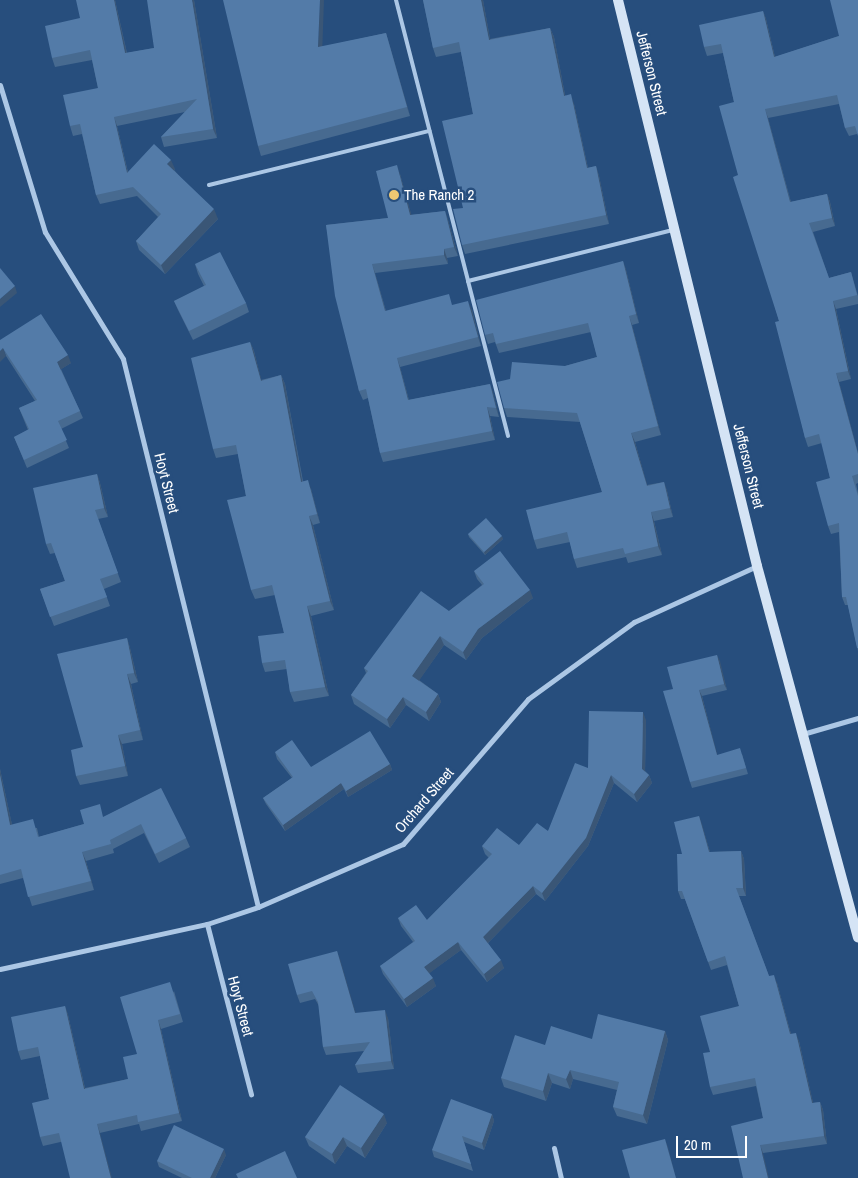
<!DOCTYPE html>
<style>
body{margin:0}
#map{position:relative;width:858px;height:1178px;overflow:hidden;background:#274e7d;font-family:"Archivo Narrow",sans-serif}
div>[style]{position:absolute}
.lane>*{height:4px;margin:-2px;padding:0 2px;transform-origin:2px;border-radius:2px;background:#acc7e5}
.street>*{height:5px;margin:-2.5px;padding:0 2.5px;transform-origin:2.5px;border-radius:2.5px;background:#acc7e5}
.secondary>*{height:10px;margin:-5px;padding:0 5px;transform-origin:5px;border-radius:5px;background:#d5e4f5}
.wall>*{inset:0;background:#476a90}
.shaded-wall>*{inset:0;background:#3a5676}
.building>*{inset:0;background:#537ba8}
.dots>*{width:14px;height:14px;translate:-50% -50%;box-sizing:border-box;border:2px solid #274e7d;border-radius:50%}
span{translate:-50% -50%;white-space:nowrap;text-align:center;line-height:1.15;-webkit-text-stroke:5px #274e7d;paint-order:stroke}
.street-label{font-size:15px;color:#fff}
.poi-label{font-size:15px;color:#fff}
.left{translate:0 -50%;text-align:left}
.scale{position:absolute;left:676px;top:1136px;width:71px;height:22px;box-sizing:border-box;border:2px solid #fff;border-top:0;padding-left:6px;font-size:15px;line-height:18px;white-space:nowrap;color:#fff;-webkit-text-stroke:4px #274e7d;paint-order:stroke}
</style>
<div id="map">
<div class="lane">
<div style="left:396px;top:0;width:290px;rotate:75.6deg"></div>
<div style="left:468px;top:281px;width:211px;rotate:-14deg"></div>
<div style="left:209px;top:185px;width:227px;rotate:-13.8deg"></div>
<div style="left:468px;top:281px;width:160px;rotate:75.5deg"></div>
</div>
<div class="street">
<div style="left:0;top:85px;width:154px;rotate:73deg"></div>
<div style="left:45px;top:232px;width:149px;rotate:58.4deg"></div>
<div style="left:123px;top:359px;width:564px;rotate:76.16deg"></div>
<div style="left:806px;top:733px;width:54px;rotate:-16.1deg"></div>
<div style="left:207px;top:924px;width:176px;rotate:75.5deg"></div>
<div style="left:0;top:969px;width:212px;rotate:-12.3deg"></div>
<div style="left:207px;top:924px;width:54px;rotate:-18.4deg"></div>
<div style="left:258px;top:907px;width:158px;rotate:-23.5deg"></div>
<div style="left:403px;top:844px;width:191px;rotate:-49.2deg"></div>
<div style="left:528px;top:699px;width:131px;rotate:-36deg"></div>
<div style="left:634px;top:622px;width:135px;rotate:-24.5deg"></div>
<div style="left:554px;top:1148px;width:31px;rotate:77deg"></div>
</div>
<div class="secondary">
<div style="left:618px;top:0;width:583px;rotate:76.2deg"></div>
<div style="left:757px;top:566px;width:385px;rotate:74.8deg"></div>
</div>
<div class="wall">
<div style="clip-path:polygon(115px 0,127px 53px,154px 48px,194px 0,217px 138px,164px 147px,161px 137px,185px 112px,117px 126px,128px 172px,175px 169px,174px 170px,218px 219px,165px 274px,139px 250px,136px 241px,158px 217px,137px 196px,100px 204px,96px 195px,82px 134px,73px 136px,70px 126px,98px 88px,92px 60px,55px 67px,52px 58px)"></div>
<div style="clip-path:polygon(423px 0,483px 0,490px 39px,550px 28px,554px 37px,565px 95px,574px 104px,588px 168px,596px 166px,599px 176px,609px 224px,465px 254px,462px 245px,463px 208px,473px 114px,461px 52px,436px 57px,433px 48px)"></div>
<div style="clip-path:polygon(858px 0,857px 134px,849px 136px,845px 128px,839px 104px,768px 118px,791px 202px,827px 194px,830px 202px,835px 226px,813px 232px,829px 278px,851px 272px,858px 296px,858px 304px,836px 309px,851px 379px,839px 382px,858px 453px,858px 483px,856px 484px,858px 493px,858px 651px,848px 605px,845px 605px,842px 597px,839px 532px,831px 534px,828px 526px,830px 478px,822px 443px,808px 447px,805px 438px,779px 321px,738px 175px,734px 102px,723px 53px,707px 56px,704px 47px,763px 11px,766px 19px,775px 57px,839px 36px)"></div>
<div style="clip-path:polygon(386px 33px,389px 43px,410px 116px,261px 156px,258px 146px,322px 47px)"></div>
<div style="clip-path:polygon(400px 174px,411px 215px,445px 211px,448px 220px,458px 256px,447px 258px,448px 264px,375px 273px,386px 311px,453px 305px,472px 310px,481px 346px,400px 367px,409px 400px,490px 384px,493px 393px,499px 417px,490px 416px,495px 440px,383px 462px,380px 453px,368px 398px,363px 400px,359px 391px,326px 225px,388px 218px)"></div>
<div style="clip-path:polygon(623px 261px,626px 270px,639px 323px,632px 325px,661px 435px,635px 442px,647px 485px,664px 482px,667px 491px,673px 517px,654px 521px,662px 555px,628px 563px,626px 557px,577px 568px,574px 559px,570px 542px,537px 549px,534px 540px,602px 492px,580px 422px,507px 417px,504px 408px,510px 379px,565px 366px,597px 357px,591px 332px,499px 353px,495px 342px,488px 344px,485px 335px)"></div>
<div style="clip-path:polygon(195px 264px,246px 303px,249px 312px,193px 340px,178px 310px,174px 301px,204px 286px,198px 274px)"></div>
<div style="clip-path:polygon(0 340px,71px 363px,61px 369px,83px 418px,61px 429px,69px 448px,27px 468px,14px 437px,28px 430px,19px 408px,35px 401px,6px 356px)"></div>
<div style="clip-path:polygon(250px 342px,254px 351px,261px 380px,281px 375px,285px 384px,303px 481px,311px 489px,320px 523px,313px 525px,334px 610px,311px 616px,329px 696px,294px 702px,290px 692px,287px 669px,265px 672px,262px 663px,284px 633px,275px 595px,255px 599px,251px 590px,246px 496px,238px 454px,216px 458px,213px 449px)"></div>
<div style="clip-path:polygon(97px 474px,100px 483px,108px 517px,98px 519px,121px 582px,104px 589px,110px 606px,54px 626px,40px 589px,65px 581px,55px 553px,50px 554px,46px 544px)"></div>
<div style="clip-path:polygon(468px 534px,503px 539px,485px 555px,469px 537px)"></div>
<div style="clip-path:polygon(474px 571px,533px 598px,482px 638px,466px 660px,444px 645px,419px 680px,438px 694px,441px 702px,429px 721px,406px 705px,390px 728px,354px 704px,351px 695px,366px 673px,364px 668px,449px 611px,482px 585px,477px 579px)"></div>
<div style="clip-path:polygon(127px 638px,130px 648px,138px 682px,131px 684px,143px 740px,122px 744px,128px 776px,80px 785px,76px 776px,83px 747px)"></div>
<div style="clip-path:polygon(717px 655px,727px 690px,702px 696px,717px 755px,742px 754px,748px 774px,692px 788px,690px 782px,673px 689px)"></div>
<div style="clip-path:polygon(646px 720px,645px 771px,649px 775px,652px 783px,637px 802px,614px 783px,588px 846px,545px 901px,536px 894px,488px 943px,504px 968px,487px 982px,461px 950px,429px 973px,436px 986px,407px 1007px,383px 974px,380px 966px,413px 942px,401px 926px,398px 918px,427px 920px,489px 858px,485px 854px,482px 846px,519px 845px,548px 831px,588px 768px)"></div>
<div style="clip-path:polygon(275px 752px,311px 767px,390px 764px,392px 770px,348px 797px,344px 789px,285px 831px,266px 804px,263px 798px,292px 778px,277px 759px)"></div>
<div style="clip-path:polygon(0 769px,12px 825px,37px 828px,39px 837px,84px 824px,104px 817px,161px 788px,186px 838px,190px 847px,159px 863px,144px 833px,113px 849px,114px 853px,86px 861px,94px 890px,32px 906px,23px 878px,0 884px)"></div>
<div style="clip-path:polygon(699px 816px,710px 852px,741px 851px,744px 859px,746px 896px,739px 896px,769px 976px,777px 983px,791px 1034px,799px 1041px,813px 1103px,820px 1102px,823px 1110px,827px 1144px,763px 1153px,743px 1178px,763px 1118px,756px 1086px,713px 1095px,710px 1087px,710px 1052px,739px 1006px,727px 965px,711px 970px,685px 899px,681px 899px,678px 891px,682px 854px)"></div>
<div style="clip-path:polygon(337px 951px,355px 1013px,388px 1018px,394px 1069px,358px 1073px,355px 1065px,364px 1051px,326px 1055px,323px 1047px,319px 1006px,315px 999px,300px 1003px,297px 995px)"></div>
<div style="clip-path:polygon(174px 991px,183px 1022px,161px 1029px,182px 1121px,141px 1131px,139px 1124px,43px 1146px,40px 1137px,49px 1099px,40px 1056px,21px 1060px,18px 1051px,65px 1006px,68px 1015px,85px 1088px,128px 1079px,137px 1054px)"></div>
<div style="clip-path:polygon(665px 1031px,668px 1040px,647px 1124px,617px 1116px,613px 1107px,617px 1090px,573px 1079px,570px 1089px,552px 1083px,546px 1101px,504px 1087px,501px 1078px,545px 1045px)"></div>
<div style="clip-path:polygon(492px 1114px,494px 1121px,484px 1150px,464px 1142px,473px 1171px,434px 1157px,432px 1150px)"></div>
<div style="clip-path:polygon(387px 1123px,365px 1158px,347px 1146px,335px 1164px,309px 1146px,305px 1137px)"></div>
<div style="clip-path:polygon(226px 1155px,215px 1178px,182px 1178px,159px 1167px,157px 1161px)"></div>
</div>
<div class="shaded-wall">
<div style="clip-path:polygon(114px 0,115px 0,129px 63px,125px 53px)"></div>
<div style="clip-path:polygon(192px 0,194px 0,217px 138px,213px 129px)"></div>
<div style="clip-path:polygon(320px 0,324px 0,322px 57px,318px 47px)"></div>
<div style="clip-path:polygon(481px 0,483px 0,492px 49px,489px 40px)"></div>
<div style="clip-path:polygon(763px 11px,766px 19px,777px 66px,774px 57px)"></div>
<div style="clip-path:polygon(550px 28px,554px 37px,567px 105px,564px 96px)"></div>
<div style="clip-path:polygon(386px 33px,389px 43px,410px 116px,407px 107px)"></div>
<div style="clip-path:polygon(571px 94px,574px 104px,590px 178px,587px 168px)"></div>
<div style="clip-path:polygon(765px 109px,768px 118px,793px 211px,790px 202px)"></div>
<div style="clip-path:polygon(114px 117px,117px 126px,130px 182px,127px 173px)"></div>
<div style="clip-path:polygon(171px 160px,175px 169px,171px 174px,167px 164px)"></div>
<div style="clip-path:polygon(397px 165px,400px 174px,414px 224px,410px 215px)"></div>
<div style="clip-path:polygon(596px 166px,599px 176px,609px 224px,606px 215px)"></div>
<div style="clip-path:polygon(827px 194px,830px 202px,835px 226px,832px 218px)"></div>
<div style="clip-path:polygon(214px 209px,218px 219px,165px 274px,161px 265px)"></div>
<div style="clip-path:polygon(445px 211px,448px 220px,458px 256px,454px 247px)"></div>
<div style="clip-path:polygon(444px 249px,447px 258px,448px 264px,444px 255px)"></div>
<div style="clip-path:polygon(623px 261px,626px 270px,639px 323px,636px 314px)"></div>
<div style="clip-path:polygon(372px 264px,375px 273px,388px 320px,385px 311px)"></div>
<div style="clip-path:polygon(15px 286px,17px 293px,0 307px,0 299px)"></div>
<div style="clip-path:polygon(468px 301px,472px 310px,481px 346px,478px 337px)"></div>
<div style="clip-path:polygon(833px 301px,836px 309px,851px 379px,848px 371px)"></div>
<div style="clip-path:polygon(629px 316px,632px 325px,661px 435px,658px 426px)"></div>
<div style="clip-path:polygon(250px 342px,254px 351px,264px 390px,261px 381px)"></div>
<div style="clip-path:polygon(3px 348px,6px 356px,0 362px,0 351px)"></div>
<div style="clip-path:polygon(68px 355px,71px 363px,60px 370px,57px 362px)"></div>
<div style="clip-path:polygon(397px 358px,400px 367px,411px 409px,408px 400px)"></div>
<div style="clip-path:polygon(836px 373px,839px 382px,858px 453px,858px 456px)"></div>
<div style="clip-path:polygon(281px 375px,285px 384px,304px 491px,301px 482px)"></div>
<div style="clip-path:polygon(490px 384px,493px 393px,499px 417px,496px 408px)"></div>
<div style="clip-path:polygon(487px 407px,490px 416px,495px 440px,492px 431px)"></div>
<div style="clip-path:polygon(631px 433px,635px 442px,650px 495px,647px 486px)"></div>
<div style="clip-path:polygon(97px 474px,100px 483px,108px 517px,104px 508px)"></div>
<div style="clip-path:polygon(308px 480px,311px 489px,320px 523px,317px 514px)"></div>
<div style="clip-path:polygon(664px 482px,667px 491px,673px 517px,670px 508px)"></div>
<div style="clip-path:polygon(651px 512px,654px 521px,662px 555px,658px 546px)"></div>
<div style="clip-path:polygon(309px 516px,313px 525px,334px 610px,330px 601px)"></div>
<div style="clip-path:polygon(502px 536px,503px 539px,485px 555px,484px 552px)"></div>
<div style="clip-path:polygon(530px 590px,533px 598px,482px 638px,466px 660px,463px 652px,478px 629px)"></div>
<div style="clip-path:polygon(307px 606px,311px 616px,329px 696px,325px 687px)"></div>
<div style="clip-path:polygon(440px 636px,444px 645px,416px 685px,412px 676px)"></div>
<div style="clip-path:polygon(127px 638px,130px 648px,138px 682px,134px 673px)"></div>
<div style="clip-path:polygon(717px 655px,720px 661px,727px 690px,724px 684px)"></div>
<div style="clip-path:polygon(127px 674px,131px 684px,143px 740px,140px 730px)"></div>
<div style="clip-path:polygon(699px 690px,702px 696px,719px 761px,717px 755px)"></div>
<div style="clip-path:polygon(438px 694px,441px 702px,429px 721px,426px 712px)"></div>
<div style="clip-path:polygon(403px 697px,406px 705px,390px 728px,387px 719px)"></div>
<div style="clip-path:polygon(643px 712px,646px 720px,645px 777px,642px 769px)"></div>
<div style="clip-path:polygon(118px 735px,122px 744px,128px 776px,125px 766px)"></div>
<div style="clip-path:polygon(390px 764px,392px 770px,348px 797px,346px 791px)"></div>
<div style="clip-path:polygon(0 769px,14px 834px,10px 825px,0 775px)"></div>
<div style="clip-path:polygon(611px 775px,614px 783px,588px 846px,545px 901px,542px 893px)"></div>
<div style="clip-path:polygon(649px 775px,652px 783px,637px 802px,634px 794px)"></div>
<div style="clip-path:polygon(341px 783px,344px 789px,285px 831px,283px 825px)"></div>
<div style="clip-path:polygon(699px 816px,702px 824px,712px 860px,709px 852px)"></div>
<div style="clip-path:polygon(741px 851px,744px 859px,746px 896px,743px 888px)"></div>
<div style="clip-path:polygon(82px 852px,86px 861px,94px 890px,91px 881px)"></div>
<div style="clip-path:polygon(533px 886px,536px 894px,486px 945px,483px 937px)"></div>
<div style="clip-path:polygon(458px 942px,461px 950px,427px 975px,424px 967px)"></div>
<div style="clip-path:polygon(337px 951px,340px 959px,358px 1021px,355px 1013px)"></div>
<div style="clip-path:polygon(501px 960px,504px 968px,487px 982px,484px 974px)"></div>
<div style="clip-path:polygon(774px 975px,777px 983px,793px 1042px,790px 1034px)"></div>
<div style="clip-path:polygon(433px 978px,436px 986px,407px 1007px,404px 999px)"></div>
<div style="clip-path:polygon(65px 1006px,68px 1015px,87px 1097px,84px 1089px)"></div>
<div style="clip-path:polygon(385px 1010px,388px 1018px,394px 1069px,391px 1061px)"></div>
<div style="clip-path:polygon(158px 1020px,161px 1029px,182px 1121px,179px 1113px)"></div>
<div style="clip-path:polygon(665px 1031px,668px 1040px,647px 1124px,643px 1115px)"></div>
<div style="clip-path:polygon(796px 1033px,799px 1041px,815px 1111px,812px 1103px)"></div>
<div style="clip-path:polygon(570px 1070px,573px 1079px,570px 1089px,566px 1079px)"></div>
<div style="clip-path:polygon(548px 1073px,552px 1083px,546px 1101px,543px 1091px)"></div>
<div style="clip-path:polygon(820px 1102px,823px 1110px,827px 1144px,824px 1136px)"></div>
<div style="clip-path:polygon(384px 1114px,387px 1123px,365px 1158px,361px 1148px)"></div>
<div style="clip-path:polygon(492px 1114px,494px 1121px,484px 1150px,482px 1143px)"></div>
<div style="clip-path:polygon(97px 1124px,100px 1133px,112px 1178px,111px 1178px)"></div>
<div style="clip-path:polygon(343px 1137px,347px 1146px,335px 1164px,332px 1154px)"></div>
<div style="clip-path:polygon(665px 1139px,668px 1147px,676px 1178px)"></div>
<div style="clip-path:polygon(760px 1145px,763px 1153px,769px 1178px,768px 1178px)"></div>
<div style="clip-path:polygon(224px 1149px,226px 1155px,215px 1178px,210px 1178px)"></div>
</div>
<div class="building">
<div style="clip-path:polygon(76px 0,114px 0,125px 53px,154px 48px,147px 0,192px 0,213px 129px,161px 137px,197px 99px,114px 117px,127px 173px,154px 144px,171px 160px,167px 164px,214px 209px,161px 265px,136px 241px,161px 214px,133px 187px,96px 195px,80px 124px,70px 126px,63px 95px,98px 88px,90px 50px,52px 58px,45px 26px,80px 18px)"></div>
<div style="clip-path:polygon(223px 0,320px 0,318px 47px,386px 33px,407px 107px,258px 146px)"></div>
<div style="clip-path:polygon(423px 0,481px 0,489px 40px,550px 28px,564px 96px,571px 94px,587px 168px,596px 166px,606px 215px,462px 245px,453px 209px,463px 208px,442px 121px,473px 114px,459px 42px,433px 48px)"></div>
<div style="clip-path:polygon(830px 0,858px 0,858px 136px,855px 126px,845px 128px,837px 95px,765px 109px,790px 202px,827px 194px,832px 218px,809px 223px,829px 278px,851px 272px,857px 295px,833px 301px,848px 371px,836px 373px,858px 454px,858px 474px,852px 476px,858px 496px,858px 648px,857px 648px,846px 597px,842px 597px,839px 523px,828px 526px,816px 482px,830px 478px,819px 434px,805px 438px,775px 322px,779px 321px,733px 177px,738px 175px,719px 106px,734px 102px,721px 44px,704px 47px,699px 25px,763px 11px,774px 57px,839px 36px)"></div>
<div style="clip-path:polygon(397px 165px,410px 215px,445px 211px,454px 247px,444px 249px,444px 255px,372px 264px,385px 311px,449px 294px,452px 305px,468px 301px,478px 337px,397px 358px,408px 400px,490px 384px,496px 408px,487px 407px,492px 431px,380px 453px,366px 389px,359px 391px,335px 296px,326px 225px,388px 218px,376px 171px)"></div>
<div style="clip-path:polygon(220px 252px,246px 303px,189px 331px,174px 301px,206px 285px,195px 264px)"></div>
<div style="clip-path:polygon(623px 261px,636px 314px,629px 316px,658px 426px,631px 433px,647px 486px,664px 482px,670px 508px,651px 512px,658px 546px,625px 554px,623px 548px,574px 559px,567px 532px,534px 540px,526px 510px,602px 492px,577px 413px,504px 408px,497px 382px,510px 379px,512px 362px,565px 366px,597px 357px,588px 323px,496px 344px,493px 333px,485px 335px,476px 300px)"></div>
<div style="clip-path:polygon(0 268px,15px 286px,0 299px)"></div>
<div style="clip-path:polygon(41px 314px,68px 355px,57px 362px,80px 411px,58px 421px,67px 440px,24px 460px,14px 437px,29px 429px,19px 408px,37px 400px,3px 348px,0 351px,0 340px)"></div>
<div style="clip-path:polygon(250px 342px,261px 381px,281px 375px,301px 482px,308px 480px,317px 514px,309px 516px,330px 601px,307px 606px,325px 687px,290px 692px,285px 660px,262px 663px,258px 636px,284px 633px,272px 585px,251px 590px,227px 500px,246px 496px,236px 445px,213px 449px,191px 358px)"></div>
<div style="clip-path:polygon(97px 474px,104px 508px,95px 510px,118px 573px,100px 579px,107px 597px,50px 617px,40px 589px,65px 581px,51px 543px,46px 544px,33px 488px)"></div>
<div style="clip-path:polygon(486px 518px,502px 536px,484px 552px,468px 534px)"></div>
<div style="clip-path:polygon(500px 551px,530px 590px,478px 629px,463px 652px,440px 636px,412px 676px,438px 694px,426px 712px,403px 697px,387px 719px,351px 695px,368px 671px,364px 668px,421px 591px,449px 611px,484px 584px,474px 571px)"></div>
<div style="clip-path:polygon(127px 638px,134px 673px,127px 674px,140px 730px,118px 735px,125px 766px,76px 776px,71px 750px,83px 747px,57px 654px)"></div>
<div style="clip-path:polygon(717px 655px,724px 684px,699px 690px,717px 755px,740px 748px,746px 768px,690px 782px,663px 691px,673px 689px,667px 667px)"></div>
<div style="clip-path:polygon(589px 711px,643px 712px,642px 769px,649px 775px,634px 794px,611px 775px,586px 838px,542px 893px,533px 886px,483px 937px,501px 960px,484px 974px,458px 942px,424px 967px,433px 978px,404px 999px,380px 966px,415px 941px,398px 918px,416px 905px,427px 920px,492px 854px,482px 846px,497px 828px,519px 845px,537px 823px,548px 831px,575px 763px,588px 768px)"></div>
<div style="clip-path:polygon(370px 731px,390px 764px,346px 791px,341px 783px,283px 825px,263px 798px,293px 777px,275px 752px,292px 740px,311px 767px)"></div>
<div style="clip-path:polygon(0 775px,10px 825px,33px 819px,38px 837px,84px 824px,80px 810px,100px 804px,103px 817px,161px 788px,186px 838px,155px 854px,141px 824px,110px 840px,111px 844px,82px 852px,91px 881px,28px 897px,21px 869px,0 875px)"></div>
<div style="clip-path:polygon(699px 816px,709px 852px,741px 851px,743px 888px,736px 888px,769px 976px,774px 975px,790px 1034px,796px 1033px,812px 1103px,820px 1102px,824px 1136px,760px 1145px,768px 1178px,743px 1178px,731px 1126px,763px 1118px,755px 1078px,710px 1087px,703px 1053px,710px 1052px,700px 1016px,739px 1006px,725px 956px,708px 962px,682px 891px,678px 891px,677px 854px,682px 854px,674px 822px)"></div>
<div style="clip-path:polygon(337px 951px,355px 1013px,385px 1010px,391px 1061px,355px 1065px,370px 1042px,323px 1047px,318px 1002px,312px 991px,297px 995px,288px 964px)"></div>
<div style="clip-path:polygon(170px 982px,180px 1014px,158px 1020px,179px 1113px,138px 1122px,137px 1115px,97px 1124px,111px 1178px,70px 1178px,59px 1133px,40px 1137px,32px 1103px,49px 1099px,38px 1047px,18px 1051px,11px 1017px,65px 1006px,84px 1089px,128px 1079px,123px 1057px,137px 1054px,120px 997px)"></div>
<div style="clip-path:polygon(598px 1014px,665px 1031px,643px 1115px,613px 1107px,619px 1082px,570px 1070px,566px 1079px,548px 1073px,543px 1091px,501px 1078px,515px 1035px,545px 1045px,551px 1026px,592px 1039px)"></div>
<div style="clip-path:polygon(340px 1085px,384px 1114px,361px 1148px,343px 1137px,332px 1154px,305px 1137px)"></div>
<div style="clip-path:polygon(451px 1099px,492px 1114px,482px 1143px,462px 1136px,471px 1164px,432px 1150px)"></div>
<div style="clip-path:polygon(174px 1125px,224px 1149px,210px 1178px,192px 1178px,157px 1161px)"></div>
<div style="clip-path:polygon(665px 1139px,676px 1178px,630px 1178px,622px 1150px)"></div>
<div style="clip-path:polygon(285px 1151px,297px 1178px,238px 1178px,236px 1174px)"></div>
</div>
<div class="dots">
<div style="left:394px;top:195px;background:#edc772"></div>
</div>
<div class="street-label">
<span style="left:652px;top:73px;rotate:76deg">Jefferson Street</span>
<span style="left:749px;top:466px;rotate:76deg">Jefferson Street</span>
<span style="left:167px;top:483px;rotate:76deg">Hoyt Street</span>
<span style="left:424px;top:800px;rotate:-49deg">Orchard Street</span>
<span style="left:241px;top:1006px;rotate:75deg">Hoyt Street</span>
</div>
<div class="poi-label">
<span class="left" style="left:404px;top:195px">The Ranch 2</span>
</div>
<div class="scale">20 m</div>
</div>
